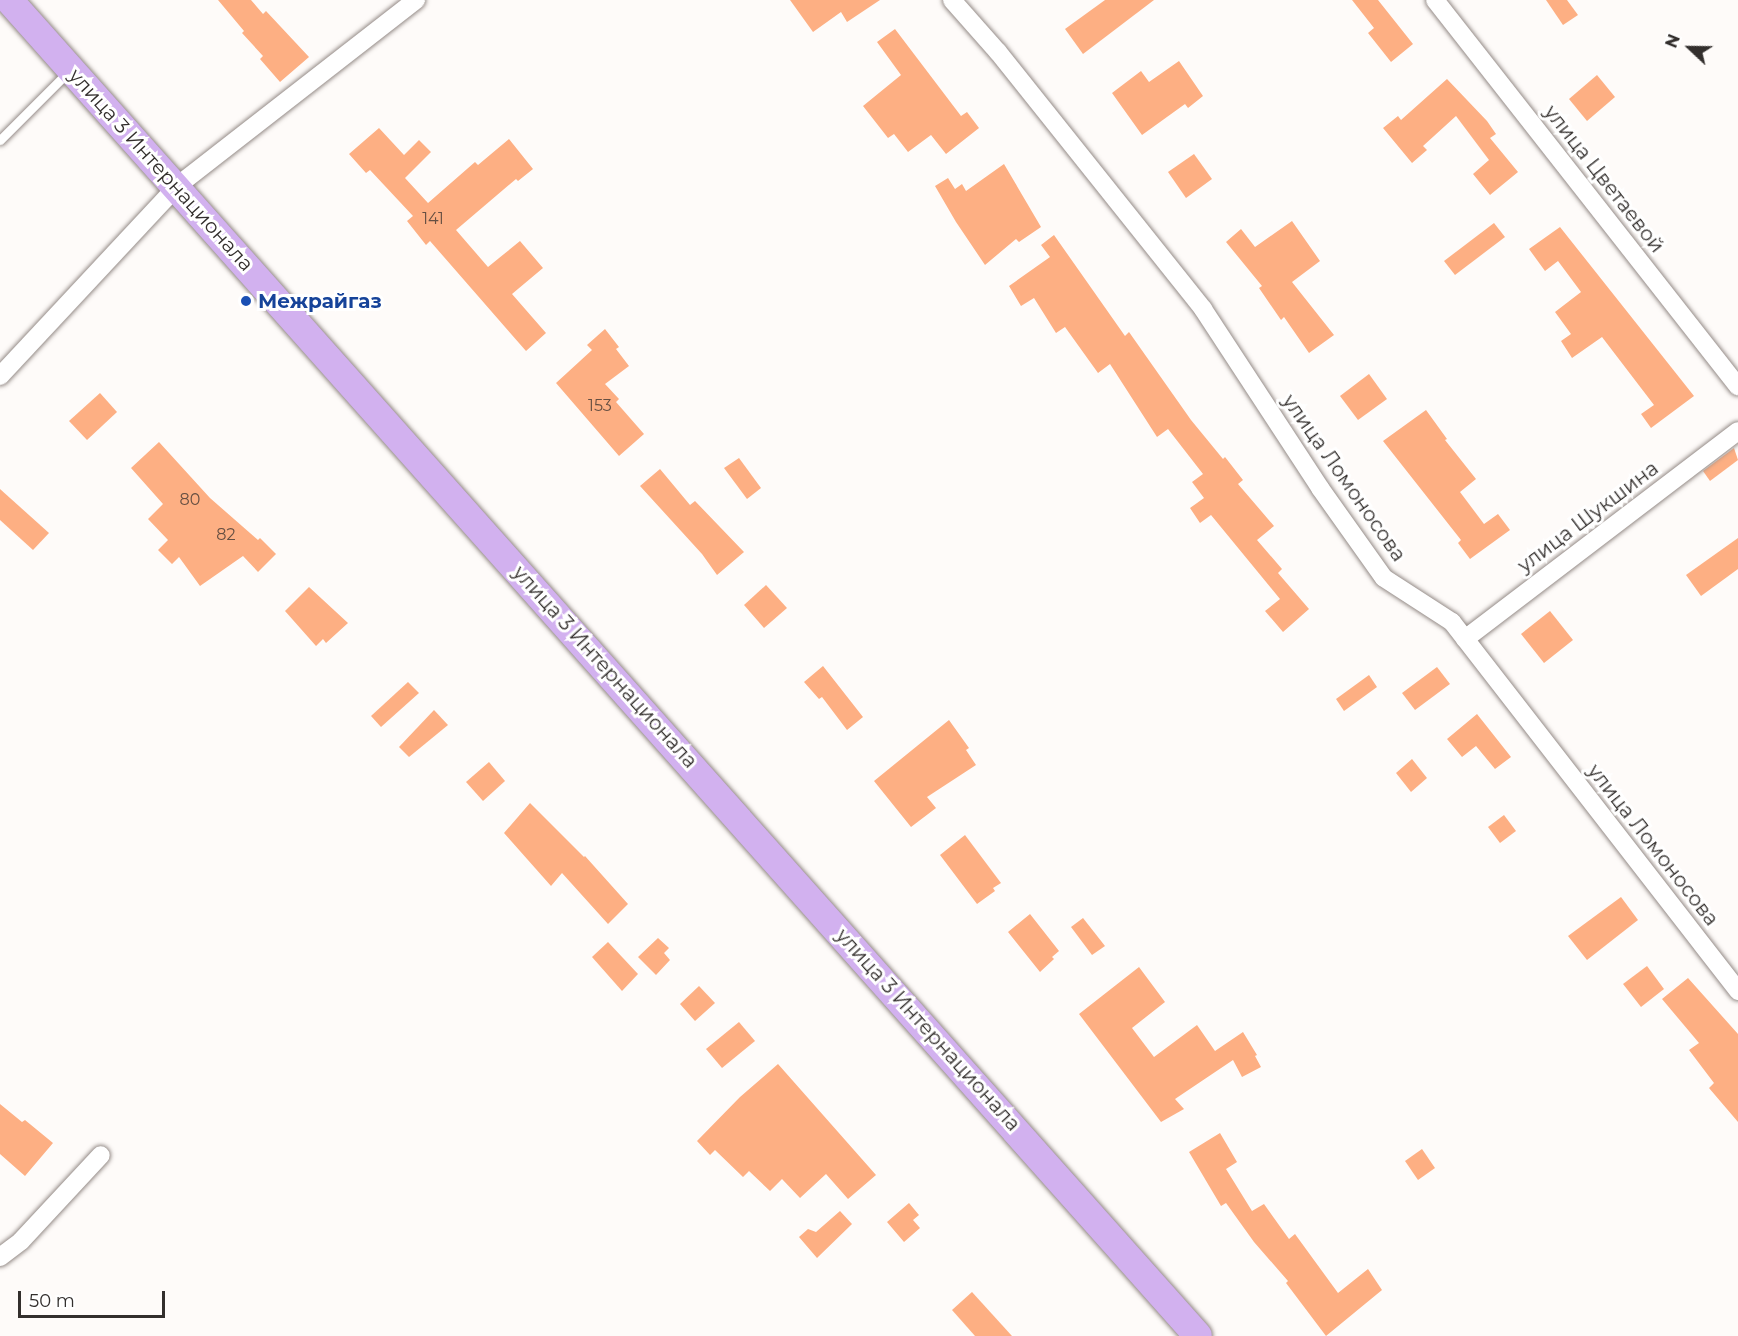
<!DOCTYPE html>
<meta charset="utf-8">
<style>
body{margin:0}
#map{position:relative;width:1738px;height:1336px;overflow:hidden;background:#fefbf9;font-family:Montserrat,sans-serif}
div>[style]{position:absolute}
.building>*{inset:0;background:#fdaf83}
.roads{filter:drop-shadow(0 0 2px #948b87) drop-shadow(0 0 2px #948b87)}
.service>*{height:9px;margin:-4.5px;padding:0 4.5px;transform-origin:4.5px;border-radius:4.5px;background:#fff}
.minor>*{height:18px;margin:-9px;padding:0 9px;transform-origin:9px;border-radius:9px;background:#fff}
.primary>*{height:28px;margin:-14px;padding:0 14px;transform-origin:14px;border-radius:14px;background:#d2b1ef}
.dots>*{width:16px;height:16px;translate:-50% -50%;box-sizing:border-box;border:3px solid #fff;border-radius:50%}
span{translate:-50% -50%;white-space:nowrap;text-align:center;line-height:1.15;-webkit-text-stroke:6px #fff;paint-order:stroke}
.number-label{font-size:16px;color:#664f42}
.number-label span{-webkit-text-stroke-width:0}
.street-label{font-size:20px;color:#332f2d}
.transit-label{font-size:20px;color:#164399;font-weight:700}
.left{translate:0 -50%;text-align:left}
.north{position:absolute;left:1660px;top:18px;width:60px;height:60px;-webkit-text-stroke:4px #fff;paint-order:stroke;rotate:292deg;font-size:16px;font-weight:700;line-height:24px;text-align:center;color:#332f2d}
.north::after{content:'';display:block;margin:auto;width:21px;height:27px;background:#332f2d;clip-path:polygon(50% 0,100% 100%,50% 72%,0 100%)}
.scale{position:absolute;left:18px;top:1291px;width:147px;height:27px;box-sizing:border-box;border:3px solid #332f2d;border-top:0;padding-left:8px;font-size:18px;line-height:21px;white-space:nowrap;color:#332f2d;-webkit-text-stroke:4px #fff;paint-order:stroke}
</style>
<div id="map">
<div class="building">
<div style="clip-path:polygon(218px 0,251px 0,263px 14px,266px 11px,309px 57px,280px 82px,260px 59px,263px 56px,242px 33px,244px 31px)"></div>
<div style="clip-path:polygon(790px 0,880px 0,847px 22px,841px 12px,813px 32px)"></div>
<div style="clip-path:polygon(1105px 0,1154px 0,1083px 54px,1065px 29px)"></div>
<div style="clip-path:polygon(1352px 0,1378px 0,1413px 44px,1391px 62px,1368px 33px,1374px 28px)"></div>
<div style="clip-path:polygon(1546px 0,1567px 0,1578px 15px,1563px 25px)"></div>
<div style="clip-path:polygon(895px 29px,961px 116px,967px 112px,979px 128px,946px 154px,931px 135px,908px 152px,894px 134px,888px 138px,863px 106px,901px 75px,877px 42px)"></div>
<div style="clip-path:polygon(1179px 61px,1203px 96px,1188px 108px,1185px 104px,1142px 135px,1112px 93px,1141px 71px,1149px 82px)"></div>
<div style="clip-path:polygon(1597px 75px,1615px 97px,1587px 121px,1569px 99px)"></div>
<div style="clip-path:polygon(1447px 79px,1487px 121px,1496px 134px,1490px 138px,1518px 172px,1490px 195px,1473px 174px,1489px 160px,1456px 116px,1423px 146px,1427px 150px,1412px 163px,1383px 128px,1398px 116px,1401px 120px)"></div>
<div style="clip-path:polygon(379px 128px,404px 155px,419px 140px,431px 152px,405px 178px,428px 203px,475px 162px,478px 165px,509px 139px,533px 169px,518px 181px,516px 179px,456px 230px,488px 267px,520px 241px,543px 268px,512px 294px,546px 333px,526px 351px,430px 241px,426px 245px,407px 221px,413px 216px,370px 170px,366px 173px,349px 154px)"></div>
<div style="clip-path:polygon(1194px 154px,1212px 179px,1186px 198px,1168px 172px)"></div>
<div style="clip-path:polygon(1004px 164px,1041px 227px,1019px 242px,1016px 239px,985px 265px,956px 222px,935px 186px,948px 178px,955px 189px,962px 184px,966px 191px)"></div>
<div style="clip-path:polygon(1292px 221px,1320px 261px,1292px 282px,1334px 335px,1309px 353px,1284px 317px,1281px 320px,1259px 288px,1262px 286px,1226px 242px,1241px 229px,1255px 247px)"></div>
<div style="clip-path:polygon(1494px 223px,1505px 237px,1455px 275px,1444px 261px)"></div>
<div style="clip-path:polygon(1560px 227px,1694px 396px,1651px 428px,1641px 414px,1654px 405px,1602px 337px,1572px 358px,1561px 341px,1571px 334px,1555px 312px,1581px 292px,1558px 261px,1545px 271px,1529px 249px)"></div>
<div style="clip-path:polygon(1054px 235px,1125px 336px,1129px 332px,1191px 420px,1223px 459px,1225px 457px,1243px 480px,1238px 484px,1274px 526px,1257px 540px,1282px 569px,1278px 573px,1309px 609px,1283px 632px,1265px 611px,1280px 599px,1211px 515px,1200px 523px,1190px 508px,1204px 498px,1192px 482px,1203px 474px,1168px 429px,1157px 437px,1110px 364px,1098px 373px,1065px 327px,1056px 333px,1034px 298px,1021px 306px,1009px 286px,1050px 257px,1041px 245px)"></div>
<div style="clip-path:polygon(605px 329px,619px 347px,616px 349px,629px 366px,605px 384px,619px 399px,616px 402px,644px 434px,619px 456px,556px 383px,592px 350px,587px 345px)"></div>
<div style="clip-path:polygon(1369px 374px,1387px 399px,1358px 420px,1340px 396px)"></div>
<div style="clip-path:polygon(100px 393px,117px 412px,87px 440px,69px 421px)"></div>
<div style="clip-path:polygon(1426px 410px,1447px 439px,1445px 440px,1476px 479px,1460px 492px,1484px 524px,1498px 514px,1510px 530px,1470px 559px,1458px 543px,1461px 540px,1383px 441px)"></div>
<div style="clip-path:polygon(159px 442px,210px 498px,258px 540px,260px 538px,276px 554px,258px 572px,243px 556px,200px 586px,179px 557px,172px 564px,158px 550px,168px 540px,148px 519px,163px 504px,131px 468px)"></div>
<div style="clip-path:polygon(1734px 448px,1738px 460px,1710px 481px,1703px 471px)"></div>
<div style="clip-path:polygon(739px 458px,761px 488px,747px 499px,724px 468px)"></div>
<div style="clip-path:polygon(660px 469px,690px 505px,695px 501px,744px 552px,717px 575px,702px 554px,640px 486px)"></div>
<div style="clip-path:polygon(0 489px,49px 533px,33px 550px,0 520px)"></div>
<div style="clip-path:polygon(1738px 538px,1738px 569px,1701px 596px,1686px 575px)"></div>
<div style="clip-path:polygon(766px 585px,787px 608px,764px 628px,744px 605px)"></div>
<div style="clip-path:polygon(309px 587px,348px 623px,326px 643px,323px 639px,316px 646px,285px 611px)"></div>
<div style="clip-path:polygon(1550px 611px,1573px 640px,1544px 663px,1521px 634px)"></div>
<div style="clip-path:polygon(823px 666px,863px 717px,847px 730px,822px 697px,819px 699px,804px 682px)"></div>
<div style="clip-path:polygon(1437px 667px,1450px 684px,1415px 710px,1402px 693px)"></div>
<div style="clip-path:polygon(1369px 675px,1377px 687px,1344px 711px,1336px 699px)"></div>
<div style="clip-path:polygon(408px 682px,419px 693px,381px 727px,371px 716px)"></div>
<div style="clip-path:polygon(434px 710px,448px 725px,409px 757px,399px 747px)"></div>
<div style="clip-path:polygon(1477px 714px,1511px 757px,1495px 769px,1476px 746px,1462px 757px,1447px 739px)"></div>
<div style="clip-path:polygon(949px 720px,969px 748px,966px 750px,976px 765px,927px 797px,936px 808px,911px 827px,874px 781px)"></div>
<div style="clip-path:polygon(1412px 759px,1427px 778px,1411px 792px,1396px 773px)"></div>
<div style="clip-path:polygon(489px 762px,505px 781px,483px 801px,466px 782px)"></div>
<div style="clip-path:polygon(530px 803px,584px 857px,585px 856px,628px 904px,608px 924px,562px 873px,551px 886px,504px 833px)"></div>
<div style="clip-path:polygon(1504px 815px,1516px 831px,1500px 843px,1488px 827px)"></div>
<div style="clip-path:polygon(965px 835px,1001px 883px,993px 888px,995px 891px,977px 904px,940px 855px)"></div>
<div style="clip-path:polygon(1621px 897px,1638px 920px,1587px 960px,1568px 936px)"></div>
<div style="clip-path:polygon(1030px 914px,1059px 951px,1052px 957px,1054px 959px,1040px 972px,1008px 932px)"></div>
<div style="clip-path:polygon(1083px 918px,1105px 946px,1092px 955px,1071px 927px)"></div>
<div style="clip-path:polygon(658px 938px,669px 948px,664px 953px,670px 960px,656px 975px,638px 957px)"></div>
<div style="clip-path:polygon(608px 942px,638px 974px,622px 991px,592px 957px)"></div>
<div style="clip-path:polygon(1647px 966px,1664px 989px,1641px 1007px,1623px 984px)"></div>
<div style="clip-path:polygon(1139px 967px,1165px 1002px,1132px 1028px,1154px 1057px,1197px 1025px,1215px 1051px,1243px 1032px,1257px 1055px,1255px 1056px,1261px 1067px,1242px 1077px,1233px 1060px,1175px 1099px,1184px 1109px,1161px 1122px,1079px 1014px)"></div>
<div style="clip-path:polygon(1688px 978px,1738px 1034px,1738px 1122px,1709px 1088px,1714px 1083px,1689px 1050px,1699px 1043px,1662px 999px)"></div>
<div style="clip-path:polygon(699px 986px,715px 1003px,695px 1021px,680px 1004px)"></div>
<div style="clip-path:polygon(739px 1022px,755px 1041px,722px 1068px,706px 1049px)"></div>
<div style="clip-path:polygon(778px 1064px,876px 1175px,848px 1199px,826px 1174px,800px 1198px,782px 1179px,770px 1191px,749px 1171px,743px 1177px,715px 1150px,710px 1155px,697px 1141px,740px 1097px)"></div>
<div style="clip-path:polygon(0 1104px,22px 1122px,25px 1120px,53px 1143px,25px 1176px,0 1154px)"></div>
<div style="clip-path:polygon(1220px 1133px,1237px 1162px,1226px 1169px,1252px 1211px,1264px 1204px,1289px 1239px,1295px 1234px,1338px 1293px,1368px 1269px,1382px 1290px,1326px 1336px,1286px 1283px,1288px 1281px,1254px 1242px,1226px 1203px,1221px 1206px,1189px 1152px)"></div>
<div style="clip-path:polygon(1422px 1149px,1435px 1168px,1418px 1180px,1405px 1161px)"></div>
<div style="clip-path:polygon(909px 1203px,919px 1215px,913px 1220px,920px 1228px,904px 1242px,887px 1222px)"></div>
<div style="clip-path:polygon(840px 1211px,852px 1224px,817px 1258px,799px 1237px,808px 1229px,816px 1232px)"></div>
<div style="clip-path:polygon(972px 1292px,1012px 1336px,975px 1336px,952px 1310px)"></div>
</div>
<div class="roads">
<div class="service">
<div style="left:0;top:140px;width:96px;rotate:-45deg"></div>
</div>
<div class="minor">
<div style="left:952px;top:0;width:69px;rotate:48.5deg"></div>
<div style="left:998px;top:52px;width:329px;rotate:51.4deg"></div>
<div style="left:1203px;top:309px;width:214px;rotate:56.8deg"></div>
<div style="left:1320px;top:488px;width:110px;rotate:54.6deg"></div>
<div style="left:1384px;top:578px;width:81px;rotate:32.9deg"></div>
<div style="left:1452px;top:622px;width:467px;rotate:52.2deg"></div>
<div style="left:1435px;top:0;width:491px;rotate:51.9deg"></div>
<div style="left:0;top:376px;width:260px;rotate:-47deg"></div>
<div style="left:177px;top:186px;width:303px;rotate:-37.9deg"></div>
<div style="left:1465px;top:639px;width:343px;rotate:-37.3deg"></div>
<div style="left:0;top:1257px;width:26px;rotate:-37deg"></div>
<div style="left:21px;top:1241px;width:117px;rotate:-47.1deg"></div>
</div>
<div class="primary">
<div style="left:9px;top:0;width:1788px;rotate:48.33deg"></div>
</div>
</div>
<div class="dots">
<div style="left:246px;top:301px;background:#1a4fb4"></div>
</div>
<div class="number-label">
<span style="left:433px;top:219px">141</span>
<span style="left:600px;top:406px">153</span>
<span style="left:190px;top:500px">80</span>
<span style="left:226px;top:535px">82</span>
</div>
<div class="street-label">
<span style="left:161px;top:170px;rotate:48deg">улица 3 Интернационала</span>
<span style="left:1604px;top:179px;rotate:52deg">улица Цветаевой</span>
<span style="left:1344px;top:478px;rotate:55deg">улица Ломоносова</span>
<span style="left:1588px;top:517px;rotate:-37deg">улица Шукшина</span>
<span style="left:605px;top:667px;rotate:48deg">улица 3 Интернационала</span>
<span style="left:1653px;top:845px;rotate:52deg">улица Ломоносова</span>
<span style="left:928px;top:1030px;rotate:48deg">улица 3 Интернационала</span>
</div>
<div class="transit-label">
<span class="left" style="left:258px;top:301px">Межрайгаз</span>
</div>
<div class="north">N</div>
<div class="scale">50 m</div>
</div>
